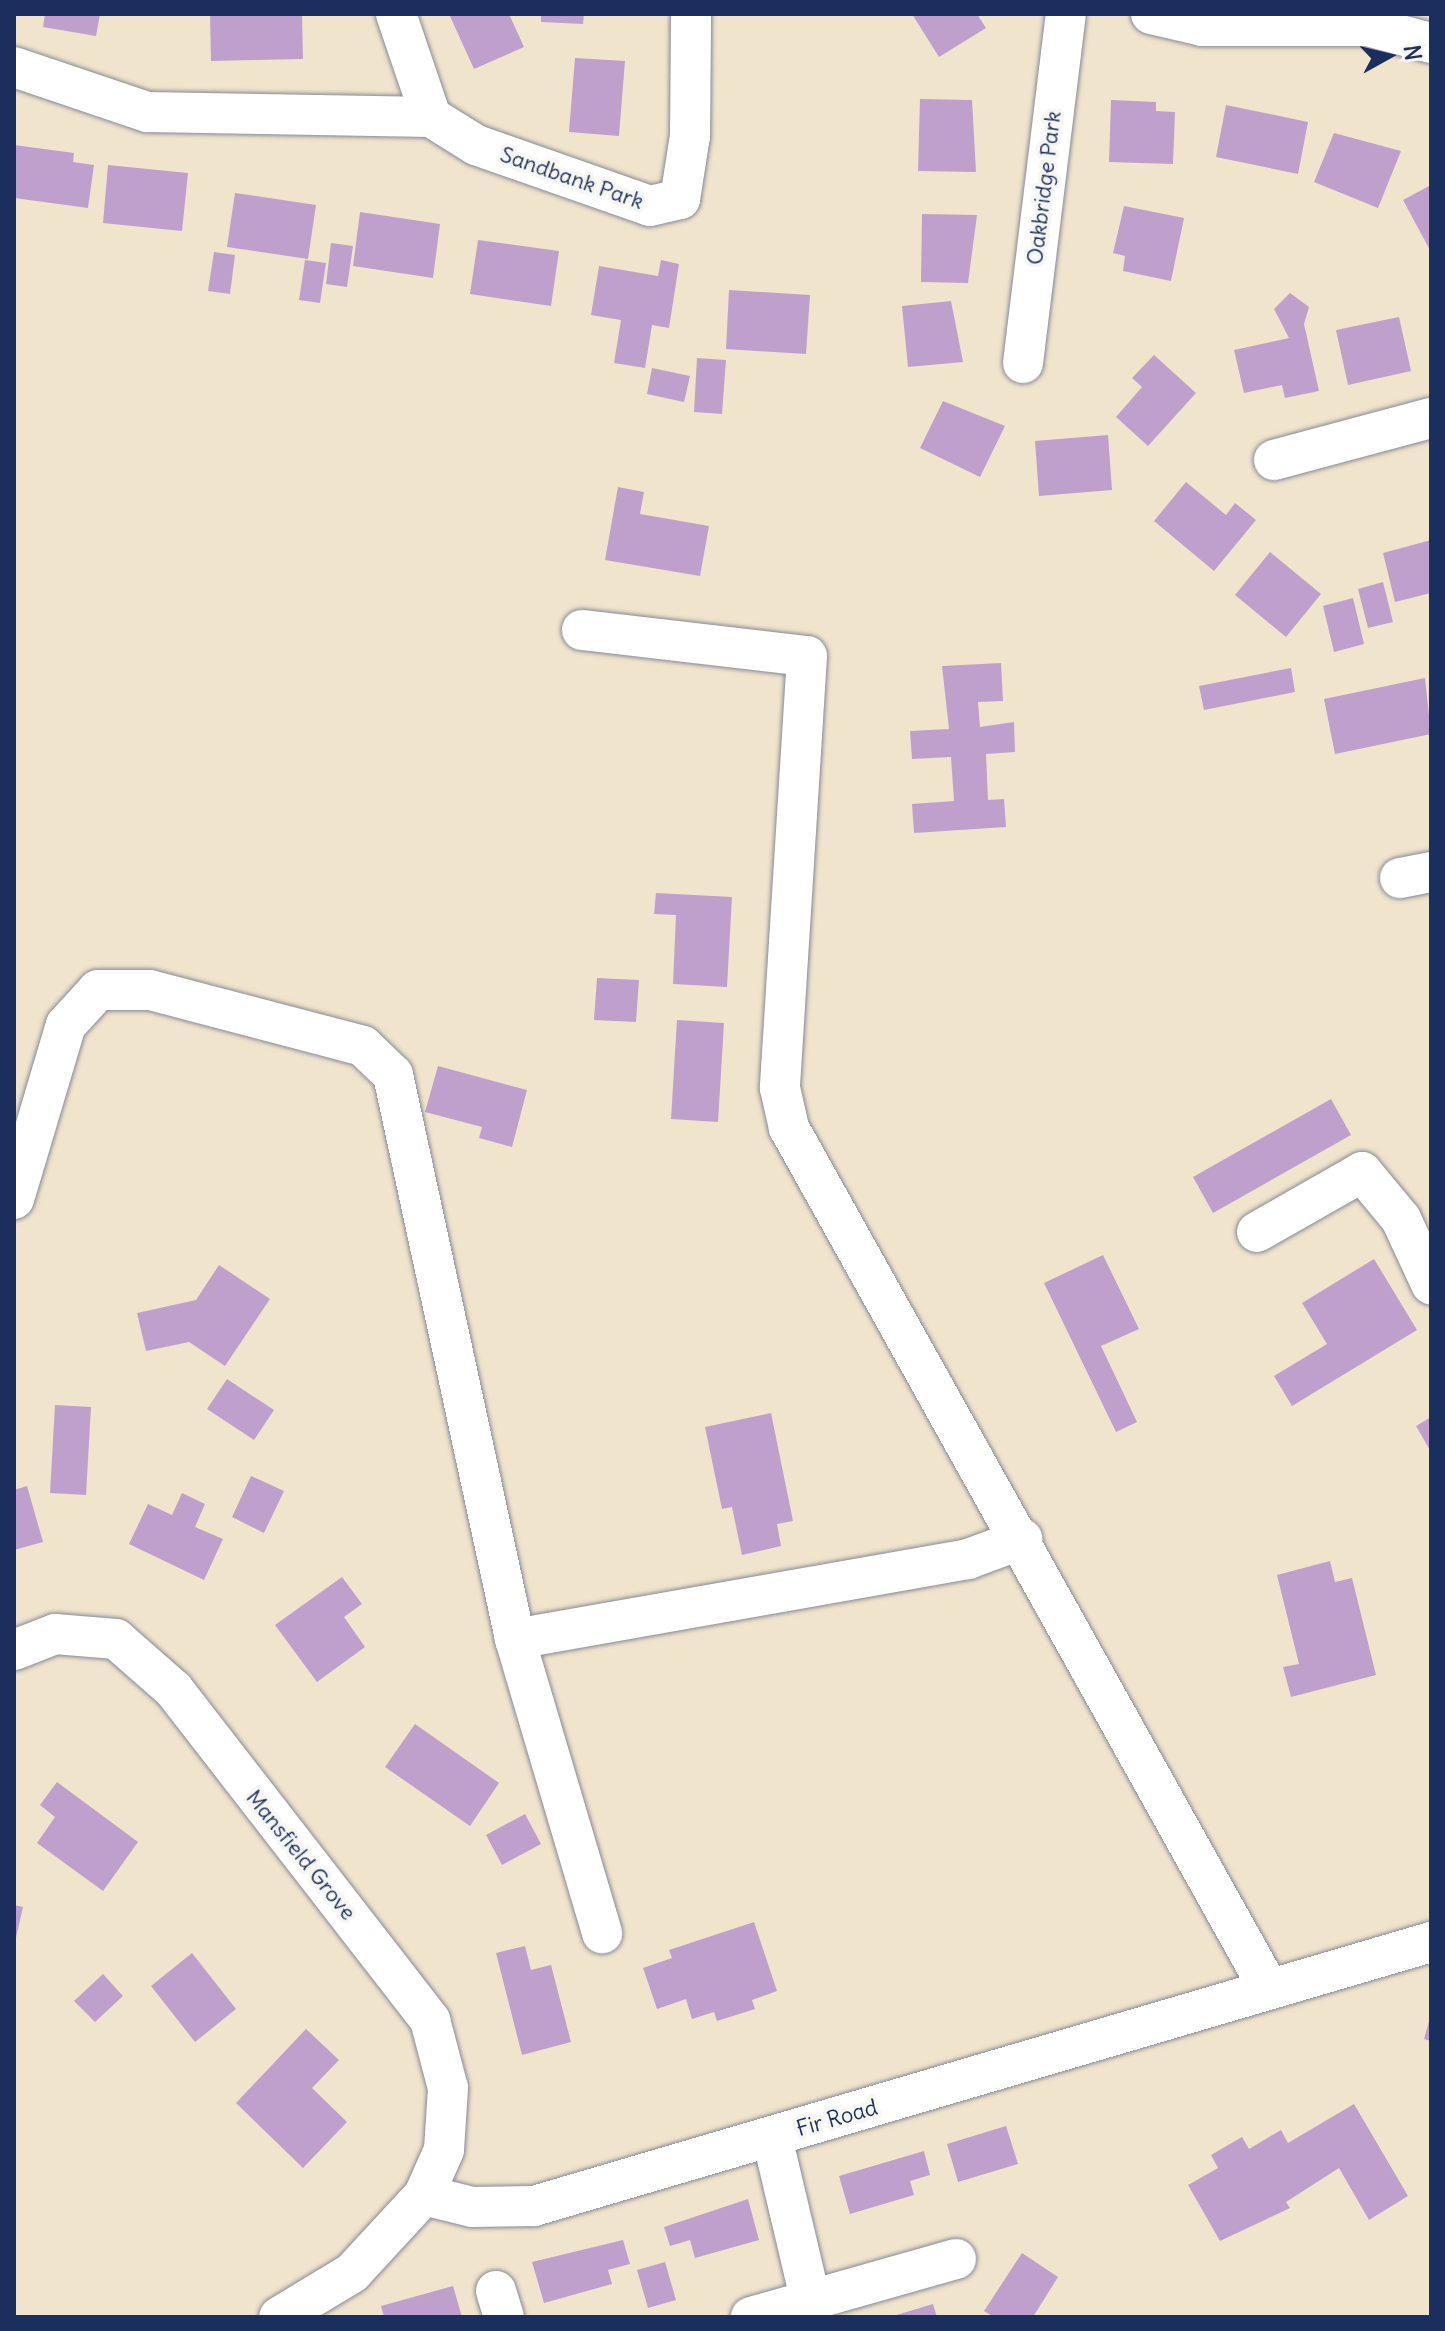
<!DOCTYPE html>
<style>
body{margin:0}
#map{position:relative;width:1445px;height:2331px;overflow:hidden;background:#f1e4cd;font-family:Delius,sans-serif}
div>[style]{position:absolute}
.building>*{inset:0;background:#bfa0cc}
.roads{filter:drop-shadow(0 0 2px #868a96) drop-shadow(0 0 2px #868a96)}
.minor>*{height:40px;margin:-20px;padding:0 20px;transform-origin:20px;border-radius:20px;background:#fff}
span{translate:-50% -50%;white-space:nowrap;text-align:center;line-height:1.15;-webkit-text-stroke:8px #f6f6f2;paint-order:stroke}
.street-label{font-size:22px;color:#1b2f5e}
.frame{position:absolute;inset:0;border:16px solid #1b2f5e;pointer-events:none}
.north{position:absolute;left:1349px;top:16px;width:80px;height:80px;-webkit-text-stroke:6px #f6f6f2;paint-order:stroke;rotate:82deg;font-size:22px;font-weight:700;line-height:32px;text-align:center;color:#1b2f5e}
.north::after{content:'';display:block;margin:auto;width:28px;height:36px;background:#1b2f5e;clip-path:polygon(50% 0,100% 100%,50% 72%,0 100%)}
</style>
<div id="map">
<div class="building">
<div style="clip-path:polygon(45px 14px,100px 14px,96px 36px,43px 27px)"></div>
<div style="clip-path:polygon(210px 14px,302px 14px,303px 59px,211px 61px)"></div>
<div style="clip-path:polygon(449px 14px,509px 14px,524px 47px,474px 69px)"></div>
<div style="clip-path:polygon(541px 14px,584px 14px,583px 24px,541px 22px)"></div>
<div style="clip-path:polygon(912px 14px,977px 14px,986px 28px,939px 57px)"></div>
<div style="clip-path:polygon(575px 58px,625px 61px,619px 136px,569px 132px)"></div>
<div style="clip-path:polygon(920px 99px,972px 100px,976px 172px,918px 171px)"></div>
<div style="clip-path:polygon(1111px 100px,1156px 102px,1156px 111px,1175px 112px,1173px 164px,1109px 162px)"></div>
<div style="clip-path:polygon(1226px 105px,1308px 122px,1298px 174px,1216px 157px)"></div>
<div style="clip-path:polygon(1334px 133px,1401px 151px,1378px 208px,1314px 182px)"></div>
<div style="clip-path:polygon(14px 145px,74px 153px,73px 162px,94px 165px,88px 208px,14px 198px)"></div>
<div style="clip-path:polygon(108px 165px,188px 173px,182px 231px,103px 223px)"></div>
<div style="clip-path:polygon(1431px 185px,1431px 252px,1403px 200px)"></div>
<div style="clip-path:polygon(235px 193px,316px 205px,308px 259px,227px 247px)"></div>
<div style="clip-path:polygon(1124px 206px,1184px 218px,1171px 281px,1123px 271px,1125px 256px,1113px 253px)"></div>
<div style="clip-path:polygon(360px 212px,440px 224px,433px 278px,353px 266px)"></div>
<div style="clip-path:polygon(922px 214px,977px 215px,968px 283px,921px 282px)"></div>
<div style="clip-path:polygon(478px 240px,559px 251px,551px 306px,470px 294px)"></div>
<div style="clip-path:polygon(331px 243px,353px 246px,347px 287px,326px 284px)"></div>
<div style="clip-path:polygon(214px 252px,235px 255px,230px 294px,208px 291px)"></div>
<div style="clip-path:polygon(305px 260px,326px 263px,320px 303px,299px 300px)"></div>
<div style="clip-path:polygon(661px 260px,679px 264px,669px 328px,652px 325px,645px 368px,614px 363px,621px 320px,591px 315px,599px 266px,658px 276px)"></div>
<div style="clip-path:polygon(729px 290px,810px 295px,806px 354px,726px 349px)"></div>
<div style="clip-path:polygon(1290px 293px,1309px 307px,1304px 324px,1319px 391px,1285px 398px,1282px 385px,1244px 393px,1234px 350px,1289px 338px,1274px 309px)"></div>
<div style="clip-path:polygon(951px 301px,963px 362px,908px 367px,902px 306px)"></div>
<div style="clip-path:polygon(1399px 317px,1411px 371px,1348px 385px,1336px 330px)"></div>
<div style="clip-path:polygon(1154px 355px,1196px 393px,1148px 446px,1116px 417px,1142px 387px,1132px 378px)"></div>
<div style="clip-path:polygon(697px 358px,726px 360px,722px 414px,694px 412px)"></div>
<div style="clip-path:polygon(652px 368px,690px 376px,684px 402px,647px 394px)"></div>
<div style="clip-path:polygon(943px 401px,1005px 426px,980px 477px,920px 448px)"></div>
<div style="clip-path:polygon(1108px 435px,1112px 490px,1039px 496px,1035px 441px)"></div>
<div style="clip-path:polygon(1186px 482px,1226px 515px,1235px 503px,1256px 520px,1214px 571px,1154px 521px)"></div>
<div style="clip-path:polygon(618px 487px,644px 492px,640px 514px,709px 526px,700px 576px,605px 560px)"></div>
<div style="clip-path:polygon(1431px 540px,1431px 593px,1395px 602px,1383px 553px)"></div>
<div style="clip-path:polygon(1270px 552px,1321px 594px,1286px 637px,1235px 595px)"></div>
<div style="clip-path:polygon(1383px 582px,1393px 622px,1368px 628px,1358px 589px)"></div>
<div style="clip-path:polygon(1353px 598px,1364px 644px,1334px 652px,1323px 606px)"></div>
<div style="clip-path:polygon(1001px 663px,1003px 701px,978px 702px,980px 727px,1014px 722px,1015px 752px,986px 754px,988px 800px,1004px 799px,1006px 827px,914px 833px,912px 804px,954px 801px,951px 757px,912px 759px,910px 731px,949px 729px,942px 666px)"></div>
<div style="clip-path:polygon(1291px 668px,1295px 692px,1204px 710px,1199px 686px)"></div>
<div style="clip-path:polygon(1425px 678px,1431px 734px,1335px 754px,1324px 699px)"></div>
<div style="clip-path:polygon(656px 893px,732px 897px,727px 987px,673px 984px,676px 915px,654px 914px)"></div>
<div style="clip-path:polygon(597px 978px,639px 980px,636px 1022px,594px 1020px)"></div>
<div style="clip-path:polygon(677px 1020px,724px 1023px,718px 1122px,671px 1119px)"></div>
<div style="clip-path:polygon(438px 1066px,527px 1090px,512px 1147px,479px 1138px,482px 1127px,425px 1112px)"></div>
<div style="clip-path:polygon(1331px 1099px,1351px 1135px,1213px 1213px,1193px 1177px)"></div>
<div style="clip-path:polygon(1103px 1255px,1139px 1329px,1101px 1346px,1137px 1422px,1116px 1432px,1044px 1283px)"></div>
<div style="clip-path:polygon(1374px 1259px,1417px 1330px,1292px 1406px,1274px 1376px,1327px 1344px,1302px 1303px)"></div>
<div style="clip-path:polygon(219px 1265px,270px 1299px,225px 1366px,189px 1342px,146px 1351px,137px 1313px,196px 1300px)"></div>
<div style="clip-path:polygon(227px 1379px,274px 1410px,254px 1440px,207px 1409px)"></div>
<div style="clip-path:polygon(55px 1405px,91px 1407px,86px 1495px,50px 1493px)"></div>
<div style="clip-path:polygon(771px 1413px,793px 1521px,777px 1524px,781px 1546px,742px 1555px,732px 1507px,722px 1509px,705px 1427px)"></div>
<div style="clip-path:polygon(1431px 1417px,1431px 1452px,1416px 1426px)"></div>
<div style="clip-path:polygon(251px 1476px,284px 1491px,264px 1533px,232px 1517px)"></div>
<div style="clip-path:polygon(27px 1486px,43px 1542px,14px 1550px,14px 1490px)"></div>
<div style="clip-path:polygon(182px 1493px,205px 1504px,195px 1527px,223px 1539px,204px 1580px,129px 1544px,148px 1504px,172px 1515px)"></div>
<div style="clip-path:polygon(1330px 1561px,1335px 1582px,1352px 1578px,1376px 1675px,1291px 1697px,1283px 1667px,1299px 1664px,1277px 1575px)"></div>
<div style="clip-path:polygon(342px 1577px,362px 1604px,344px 1617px,365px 1647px,317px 1682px,275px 1625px)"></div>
<div style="clip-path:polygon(415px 1724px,499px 1783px,470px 1826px,385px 1767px)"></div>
<div style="clip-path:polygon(57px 1782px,138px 1842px,103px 1891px,37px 1843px,55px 1817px,40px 1805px)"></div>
<div style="clip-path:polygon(525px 1814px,541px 1844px,502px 1865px,486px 1835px)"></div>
<div style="clip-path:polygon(14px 1905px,23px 1907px,15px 1942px,14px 1942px)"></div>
<div style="clip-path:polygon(754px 1922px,777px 1991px,752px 2000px,755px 2009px,717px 2021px,714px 2012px,692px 2019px,686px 1999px,657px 2009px,643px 1968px,672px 1958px,669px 1950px)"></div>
<div style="clip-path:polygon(525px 1946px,531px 1970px,551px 1965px,571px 2042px,522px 2055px,496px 1953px)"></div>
<div style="clip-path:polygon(192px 1953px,236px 2009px,195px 2042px,151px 1986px)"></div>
<div style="clip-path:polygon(103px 1974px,123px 1996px,95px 2022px,74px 2001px)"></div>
<div style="clip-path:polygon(1430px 2018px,1431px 2018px,1431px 2041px,1424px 2039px)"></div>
<div style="clip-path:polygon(306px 2029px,339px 2060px,312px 2088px,347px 2122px,303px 2168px,236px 2103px)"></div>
<div style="clip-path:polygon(1354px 2104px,1408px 2196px,1369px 2220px,1339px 2168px,1286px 2202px,1290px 2208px,1220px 2241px,1188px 2185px,1218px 2168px,1211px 2155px,1242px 2137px,1249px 2149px,1281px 2130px,1288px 2143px)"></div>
<div style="clip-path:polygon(1006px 2126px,1018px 2164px,958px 2182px,947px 2144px)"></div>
<div style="clip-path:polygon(924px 2151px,930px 2175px,910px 2181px,914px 2195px,850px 2214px,839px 2176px)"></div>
<div style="clip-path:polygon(748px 2199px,759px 2240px,695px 2258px,690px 2240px,670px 2246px,664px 2227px)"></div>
<div style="clip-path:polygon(623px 2240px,630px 2264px,608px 2270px,612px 2284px,544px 2303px,532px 2262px)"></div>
<div style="clip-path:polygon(1022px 2253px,1058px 2277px,1033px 2317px,994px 2317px,984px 2311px)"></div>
<div style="clip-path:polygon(665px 2262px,676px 2300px,648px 2308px,637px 2270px)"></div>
<div style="clip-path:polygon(453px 2286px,462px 2317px,384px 2317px,381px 2306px)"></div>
<div style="clip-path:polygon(933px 2304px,937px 2317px,893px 2317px,893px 2316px)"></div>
</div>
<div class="roads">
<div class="minor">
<div style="left:396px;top:14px;width:109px;rotate:71.2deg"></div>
<div style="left:1151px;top:14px;width:52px;rotate:13.2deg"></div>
<div style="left:1202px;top:26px;width:165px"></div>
<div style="left:1367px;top:26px;width:66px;rotate:14.9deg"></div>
<div style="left:14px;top:67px;width:140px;rotate:18.7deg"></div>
<div style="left:147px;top:112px;width:284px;rotate:1deg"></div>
<div style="left:431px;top:117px;width:53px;rotate:31.9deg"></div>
<div style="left:476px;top:145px;width:184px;rotate:19.3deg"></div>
<div style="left:650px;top:206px;width:31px;rotate:-13deg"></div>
<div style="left:680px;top:199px;width:64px;rotate:-81deg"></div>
<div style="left:690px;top:136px;width:122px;rotate:-89.5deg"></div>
<div style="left:1023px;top:363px;width:352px;rotate:-83deg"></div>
<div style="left:1274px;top:460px;width:163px;rotate:-15deg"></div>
<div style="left:582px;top:630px;width:226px;rotate:6.6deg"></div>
<div style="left:807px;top:656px;width:433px;rotate:93.6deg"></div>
<div style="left:780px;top:1088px;width:41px;rotate:77.3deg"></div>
<div style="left:789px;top:1128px;width:986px;rotate:60.86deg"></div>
<div style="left:1400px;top:878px;width:32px;rotate:-11deg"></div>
<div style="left:14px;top:1199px;width:182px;rotate:-73.4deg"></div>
<div style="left:66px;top:1025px;width:47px;rotate:-47.6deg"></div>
<div style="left:98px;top:990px;width:52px"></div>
<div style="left:150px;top:990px;width:220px;rotate:14.7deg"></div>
<div style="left:363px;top:1046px;width:42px;rotate:44deg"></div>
<div style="left:393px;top:1075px;width:577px;rotate:77.79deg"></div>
<div style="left:515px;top:1639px;width:307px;rotate:73.5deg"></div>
<div style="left:1257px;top:1232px;width:121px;rotate:-29.7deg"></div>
<div style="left:1362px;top:1172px;width:61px;rotate:50.3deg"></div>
<div style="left:1401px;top:1219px;width:72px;rotate:65.2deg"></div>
<div style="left:515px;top:1639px;width:460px;rotate:-10deg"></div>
<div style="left:968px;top:1559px;width:58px;rotate:-20.3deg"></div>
<div style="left:14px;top:1650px;width:44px;rotate:-21.3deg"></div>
<div style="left:55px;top:1634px;width:61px;rotate:4.7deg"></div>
<div style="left:116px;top:1639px;width:77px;rotate:41.3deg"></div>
<div style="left:174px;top:1690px;width:418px;rotate:52.2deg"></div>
<div style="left:430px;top:2020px;width:70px;rotate:75.2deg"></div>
<div style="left:448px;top:2088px;width:62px;rotate:93.7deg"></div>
<div style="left:444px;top:2150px;width:49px;rotate:114deg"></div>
<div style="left:424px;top:2195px;width:106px;rotate:132.7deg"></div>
<div style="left:352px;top:2273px;width:85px;rotate:148.9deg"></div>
<div style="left:772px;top:2137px;width:170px;rotate:76.7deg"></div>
<div style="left:424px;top:2195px;width:49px;rotate:14deg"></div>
<div style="left:472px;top:2207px;width:62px;rotate:-0.9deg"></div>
<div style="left:534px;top:2206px;width:935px;rotate:-16.4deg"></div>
<div style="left:496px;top:2291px;width:27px;rotate:73deg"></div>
<div style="left:751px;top:2317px;width:213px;rotate:-15.8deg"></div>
</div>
</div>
<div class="street-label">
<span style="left:572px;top:178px;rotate:19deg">Sandbank Park</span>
<span style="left:1044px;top:188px;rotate:-83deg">Oakbridge Park</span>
<span style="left:301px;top:1855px;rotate:51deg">Mansfield Grove</span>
<span style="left:837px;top:2118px;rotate:-16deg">Fir Road</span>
</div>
<div class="frame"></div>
<div class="north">N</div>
</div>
